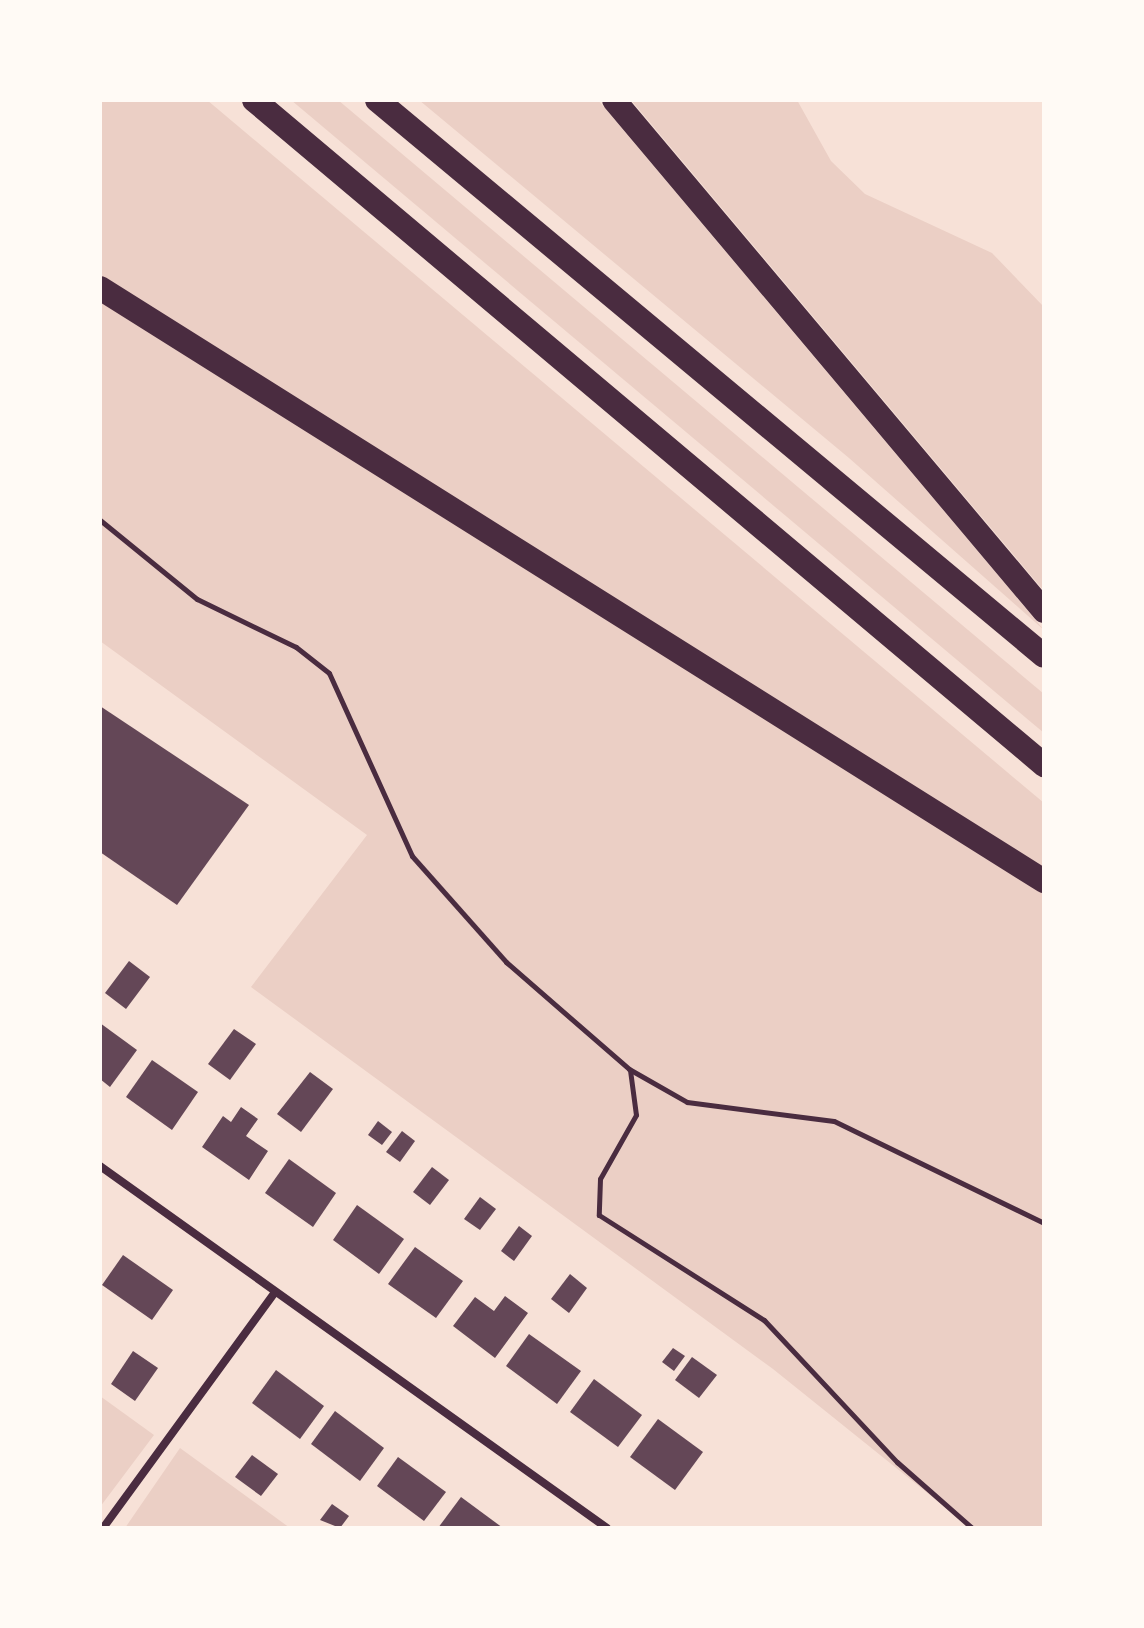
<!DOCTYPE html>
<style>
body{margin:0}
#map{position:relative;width:1144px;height:1628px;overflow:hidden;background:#f7e1d7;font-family:"PT Sans",sans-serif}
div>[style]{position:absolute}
.green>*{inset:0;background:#ebcfc5}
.building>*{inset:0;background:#644757}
.path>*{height:5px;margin:-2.5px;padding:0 2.5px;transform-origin:2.5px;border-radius:2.5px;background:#4a2c40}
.minor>*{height:8px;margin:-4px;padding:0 4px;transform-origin:4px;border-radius:4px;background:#4a2c40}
.motorway>*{height:24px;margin:-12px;padding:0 12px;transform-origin:12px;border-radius:12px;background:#4a2c40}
span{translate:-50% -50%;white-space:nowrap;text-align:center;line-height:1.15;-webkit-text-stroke:6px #fffaf5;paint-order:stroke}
.frame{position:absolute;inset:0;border:102px solid #fffaf5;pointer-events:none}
</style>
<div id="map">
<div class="green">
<div style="clip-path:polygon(100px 100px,207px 100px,1044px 803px,1044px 869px,100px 276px)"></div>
<div style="clip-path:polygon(291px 100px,338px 100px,1044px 694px,1044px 733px)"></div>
<div style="clip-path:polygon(419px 100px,598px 100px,1044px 630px,849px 458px)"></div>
<div style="clip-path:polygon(631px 100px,797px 100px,831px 161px,865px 194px,992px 253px,1044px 307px,1044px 591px)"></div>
<div style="clip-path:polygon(100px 299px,1044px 892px,1044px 1528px,971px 1528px,773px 1369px,251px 987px,367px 835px,100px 641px)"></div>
<div style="clip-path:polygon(100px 1396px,154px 1435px,100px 1507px)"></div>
<div style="clip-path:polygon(180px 1448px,290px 1528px,125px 1528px)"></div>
</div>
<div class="building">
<div style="clip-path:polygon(100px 706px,249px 805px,177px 905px,100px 852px)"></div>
<div style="clip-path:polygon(129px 961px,150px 977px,126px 1009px,105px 993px)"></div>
<div style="clip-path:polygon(100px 1023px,137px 1050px,110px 1087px,100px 1079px)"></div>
<div style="clip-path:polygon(234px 1029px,256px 1044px,230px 1080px,208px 1064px)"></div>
<div style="clip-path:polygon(152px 1060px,198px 1092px,172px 1130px,126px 1097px)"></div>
<div style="clip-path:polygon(310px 1072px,333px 1089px,301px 1132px,277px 1114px)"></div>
<div style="clip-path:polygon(241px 1107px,258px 1119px,246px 1136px,268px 1151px,249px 1180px,202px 1147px,223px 1116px,231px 1122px)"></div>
<div style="clip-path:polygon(378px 1121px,392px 1132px,382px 1145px,368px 1135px)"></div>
<div style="clip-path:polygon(402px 1131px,415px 1141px,400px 1162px,386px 1152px)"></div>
<div style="clip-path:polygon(289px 1159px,336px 1193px,313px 1227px,265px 1193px)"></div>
<div style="clip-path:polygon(432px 1167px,449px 1180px,430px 1205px,413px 1192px)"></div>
<div style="clip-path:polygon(480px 1197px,496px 1209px,480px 1230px,464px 1219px)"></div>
<div style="clip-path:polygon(357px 1205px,404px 1239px,379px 1274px,333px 1240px)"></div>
<div style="clip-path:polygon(519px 1226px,532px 1236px,514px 1261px,501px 1251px)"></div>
<div style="clip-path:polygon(415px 1247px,463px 1281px,436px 1318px,388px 1284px)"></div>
<div style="clip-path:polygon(123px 1255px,173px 1290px,152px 1320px,102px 1285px)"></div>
<div style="clip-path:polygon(570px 1274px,587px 1288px,569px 1313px,551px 1299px)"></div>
<div style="clip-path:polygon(505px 1296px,528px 1313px,495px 1358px,453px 1326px,475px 1297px,494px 1311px)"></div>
<div style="clip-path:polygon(529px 1334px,581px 1371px,557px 1404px,506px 1366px)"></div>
<div style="clip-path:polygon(673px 1348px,685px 1356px,674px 1371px,662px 1362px)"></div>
<div style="clip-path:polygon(133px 1351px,158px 1368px,135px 1401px,111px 1384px)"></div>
<div style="clip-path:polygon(692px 1357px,717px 1375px,699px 1398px,675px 1380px)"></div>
<div style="clip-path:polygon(276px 1370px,324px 1406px,300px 1439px,252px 1403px)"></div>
<div style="clip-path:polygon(594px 1379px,642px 1415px,618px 1447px,570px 1412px)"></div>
<div style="clip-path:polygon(335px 1411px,384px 1448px,360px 1481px,311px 1444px)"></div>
<div style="clip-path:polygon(658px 1419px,703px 1452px,675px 1490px,630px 1457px)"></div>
<div style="clip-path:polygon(252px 1455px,278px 1474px,261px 1496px,235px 1477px)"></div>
<div style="clip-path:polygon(398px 1457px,446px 1492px,424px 1521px,377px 1486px)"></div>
<div style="clip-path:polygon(461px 1497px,503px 1528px,438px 1528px)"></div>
<div style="clip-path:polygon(332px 1504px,349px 1516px,340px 1528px,320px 1520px)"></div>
</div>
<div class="path">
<div style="left:100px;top:520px;width:125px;rotate:39.2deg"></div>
<div style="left:197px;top:599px;width:110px;rotate:25.9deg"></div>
<div style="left:296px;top:647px;width:42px;rotate:38.2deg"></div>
<div style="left:329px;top:673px;width:201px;rotate:65.6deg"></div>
<div style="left:412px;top:856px;width:142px;rotate:48.4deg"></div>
<div style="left:506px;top:962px;width:163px;rotate:41deg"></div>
<div style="left:629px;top:1069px;width:67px;rotate:29.6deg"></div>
<div style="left:687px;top:1102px;width:148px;rotate:7.4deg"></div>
<div style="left:834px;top:1121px;width:233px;rotate:25.9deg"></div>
<div style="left:630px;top:1070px;width:45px;rotate:82.4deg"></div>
<div style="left:636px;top:1115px;width:73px;rotate:119.4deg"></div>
<div style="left:600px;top:1179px;width:36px;rotate:92deg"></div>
<div style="left:599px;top:1215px;width:196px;rotate:32.5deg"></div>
<div style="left:764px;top:1320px;width:195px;rotate:46.9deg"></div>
<div style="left:897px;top:1462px;width:100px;rotate:41.3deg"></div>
</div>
<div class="minor">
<div style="left:100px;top:1166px;width:623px;rotate:35.53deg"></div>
<div style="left:103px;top:1528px;width:292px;rotate:-53.9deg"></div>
</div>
<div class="motorway">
<div style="left:254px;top:100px;width:1033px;rotate:40.09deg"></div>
<div style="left:377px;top:100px;width:868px;rotate:39.81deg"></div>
<div style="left:614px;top:100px;width:668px;rotate:49.92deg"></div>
<div style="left:100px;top:288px;width:1115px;rotate:32.14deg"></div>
</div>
<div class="frame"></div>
</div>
